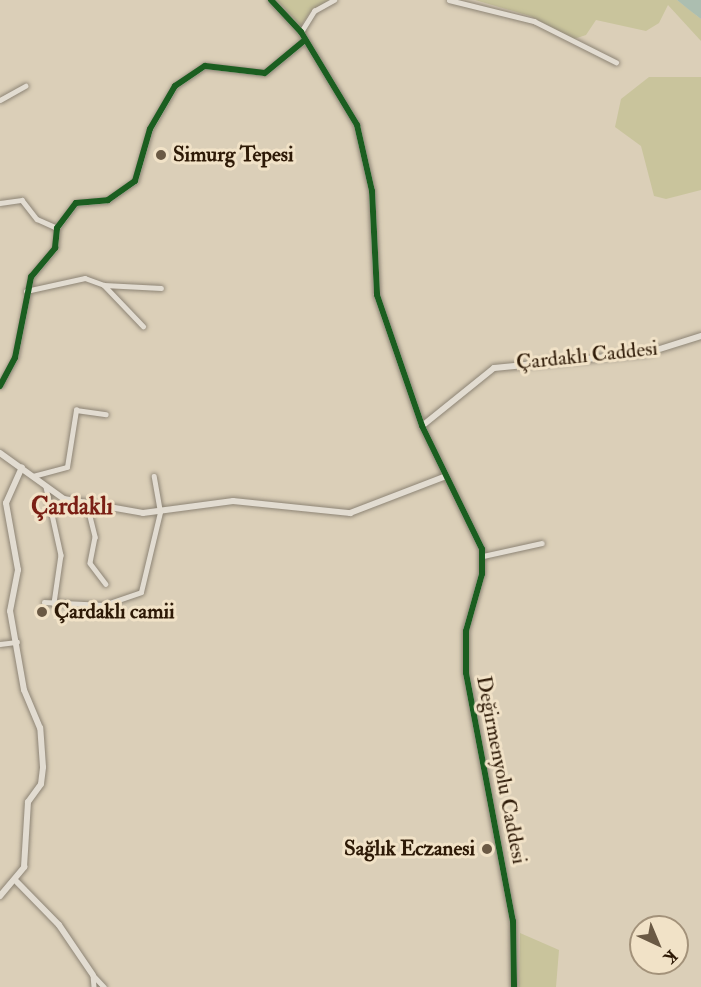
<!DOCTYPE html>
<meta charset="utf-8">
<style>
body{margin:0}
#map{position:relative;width:701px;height:987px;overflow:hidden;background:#dbcfb8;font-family:"IM FELL Double Pica",serif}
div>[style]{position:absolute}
.green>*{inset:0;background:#c9c49c}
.water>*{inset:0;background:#acbeb0}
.roads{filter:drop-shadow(0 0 2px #8d8475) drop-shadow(0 0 2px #8d8475)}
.street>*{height:4.5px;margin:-2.25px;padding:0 2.25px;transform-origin:2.25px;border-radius:2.25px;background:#e2dcd1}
.secondary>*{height:6px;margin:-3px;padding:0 3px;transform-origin:3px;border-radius:3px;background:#e2dcd1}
.cycleway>*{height:6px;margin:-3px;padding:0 3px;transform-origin:3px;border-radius:3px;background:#1b5e20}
.dots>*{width:16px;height:16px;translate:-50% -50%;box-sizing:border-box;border:3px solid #f1e2c7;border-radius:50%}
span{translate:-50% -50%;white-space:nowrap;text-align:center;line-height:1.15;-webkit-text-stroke:6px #f1e2c7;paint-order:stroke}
.poi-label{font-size:21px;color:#2d1906;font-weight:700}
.left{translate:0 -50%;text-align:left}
.right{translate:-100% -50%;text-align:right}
.street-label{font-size:21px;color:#2d1906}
.quarter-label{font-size:24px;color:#7a1f14;font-weight:700}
.north{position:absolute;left:629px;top:915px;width:60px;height:60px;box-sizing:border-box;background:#f1e2c7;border:2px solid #a3927a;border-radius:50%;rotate:136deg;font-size:16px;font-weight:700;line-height:24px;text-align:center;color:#2d1906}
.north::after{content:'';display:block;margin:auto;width:21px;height:27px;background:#6a5944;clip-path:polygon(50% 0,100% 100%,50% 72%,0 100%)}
</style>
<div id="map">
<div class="green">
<div style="clip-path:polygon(277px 0,329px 0,310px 12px,301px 26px)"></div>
<div style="clip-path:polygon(475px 0,677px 0,701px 19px,701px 41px,668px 5px,659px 23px,646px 31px,596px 20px,586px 35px,574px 39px,530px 16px)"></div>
<div style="clip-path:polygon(649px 77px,701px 77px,701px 190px,666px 199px,654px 196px,641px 146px,615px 127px,621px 99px)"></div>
<div style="clip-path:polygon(520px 933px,559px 950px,556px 987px,519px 987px)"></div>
</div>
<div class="water">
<div style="clip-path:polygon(677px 0,701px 0,701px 19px,688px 9px)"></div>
</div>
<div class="roads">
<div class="street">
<div style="left:449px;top:0;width:88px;rotate:13.9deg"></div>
<div style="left:534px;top:21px;width:92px;rotate:26.6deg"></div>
<div style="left:301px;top:32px;width:25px;rotate:-58deg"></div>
<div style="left:314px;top:11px;width:23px;rotate:-29deg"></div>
<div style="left:0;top:100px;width:29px;rotate:-29deg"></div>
<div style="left:0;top:203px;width:22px;rotate:-8deg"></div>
<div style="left:22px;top:200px;width:24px;rotate:52deg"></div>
<div style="left:37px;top:219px;width:22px;rotate:24deg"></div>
<div style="left:104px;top:285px;width:57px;rotate:46.4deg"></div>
<div style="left:26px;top:291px;width:60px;rotate:-12.4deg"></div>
<div style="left:85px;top:278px;width:20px;rotate:20deg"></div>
<div style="left:104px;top:285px;width:57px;rotate:3deg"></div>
<div style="left:0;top:386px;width:32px;rotate:-62deg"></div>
<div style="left:15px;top:358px;width:83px;rotate:-78.8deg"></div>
<div style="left:31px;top:277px;width:38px;rotate:-50deg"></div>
<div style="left:55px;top:248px;width:20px;rotate:-84deg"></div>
<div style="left:57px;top:228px;width:31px;rotate:-53deg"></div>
<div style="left:76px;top:203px;width:32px;rotate:-5deg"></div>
<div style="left:108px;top:200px;width:33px;rotate:-35deg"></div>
<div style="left:135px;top:181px;width:54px;rotate:-73.9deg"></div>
<div style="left:150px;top:129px;width:50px;rotate:-59.8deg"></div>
<div style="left:175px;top:86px;width:36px;rotate:-34deg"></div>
<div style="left:205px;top:66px;width:60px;rotate:6.7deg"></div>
<div style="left:265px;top:73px;width:52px;rotate:-39.5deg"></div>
<div style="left:33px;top:476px;width:35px;rotate:-15deg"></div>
<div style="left:67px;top:467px;width:58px;rotate:-81deg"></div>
<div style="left:76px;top:410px;width:30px;rotate:8deg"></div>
<div style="left:46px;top:487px;width:70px;rotate:77.6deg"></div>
<div style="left:61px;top:555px;width:49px;rotate:98.3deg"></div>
<div style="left:87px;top:504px;width:34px;rotate:76deg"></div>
<div style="left:95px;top:537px;width:26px;rotate:101deg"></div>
<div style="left:90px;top:563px;width:26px;rotate:53deg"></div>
<div style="left:483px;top:556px;width:60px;rotate:-12.4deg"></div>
<div style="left:44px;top:602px;width:60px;rotate:2.9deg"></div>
<div style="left:104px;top:605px;width:39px;rotate:-19deg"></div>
<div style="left:141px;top:592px;width:82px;rotate:-76.6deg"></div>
<div style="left:160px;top:512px;width:36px;rotate:-100deg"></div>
<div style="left:0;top:644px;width:17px;rotate:-7deg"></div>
<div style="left:93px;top:975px;width:16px;rotate:47deg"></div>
<div style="left:93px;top:975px;width:12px;rotate:85deg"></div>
</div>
<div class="secondary">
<div style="left:271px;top:0;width:44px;rotate:46.8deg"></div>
<div style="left:301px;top:32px;width:109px;rotate:58.9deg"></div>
<div style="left:357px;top:125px;width:68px;rotate:77.2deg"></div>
<div style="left:372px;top:191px;width:104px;rotate:87.2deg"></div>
<div style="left:377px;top:295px;width:139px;rotate:71deg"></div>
<div style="left:422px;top:426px;width:137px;rotate:64deg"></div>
<div style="left:482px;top:549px;width:25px;rotate:90deg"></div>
<div style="left:482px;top:574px;width:59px;rotate:105.7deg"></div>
<div style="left:466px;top:631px;width:42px;rotate:90deg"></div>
<div style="left:466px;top:673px;width:252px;rotate:79.3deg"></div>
<div style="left:513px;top:921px;width:66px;rotate:89.1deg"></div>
<div style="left:422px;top:426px;width:92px;rotate:-38.9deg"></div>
<div style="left:494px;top:368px;width:154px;rotate:-5.6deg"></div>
<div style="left:647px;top:353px;width:57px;rotate:-17.5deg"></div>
<div style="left:0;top:453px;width:79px;rotate:35.7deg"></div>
<div style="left:64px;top:499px;width:80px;rotate:10deg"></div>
<div style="left:143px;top:513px;width:91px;rotate:-7.6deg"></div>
<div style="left:233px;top:501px;width:118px;rotate:5.9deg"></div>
<div style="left:350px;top:513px;width:101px;rotate:-21deg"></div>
<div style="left:17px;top:882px;width:60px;rotate:45.7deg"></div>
<div style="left:59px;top:925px;width:60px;rotate:55.8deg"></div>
<div style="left:0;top:896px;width:38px;rotate:-50deg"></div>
<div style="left:24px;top:867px;width:65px;rotate:-86.5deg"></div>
<div style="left:28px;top:802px;width:22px;rotate:-54deg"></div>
<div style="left:41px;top:784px;width:17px;rotate:-83deg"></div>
<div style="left:43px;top:767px;width:39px;rotate:-94deg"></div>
<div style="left:40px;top:728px;width:41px;rotate:-112.8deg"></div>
<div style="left:24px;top:690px;width:80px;rotate:-100deg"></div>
<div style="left:10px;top:611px;width:42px;rotate:-79deg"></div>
<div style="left:18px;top:570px;width:68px;rotate:-100.2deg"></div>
<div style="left:6px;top:503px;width:39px;rotate:-66deg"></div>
</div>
</div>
<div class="cycleway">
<div style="left:271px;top:0;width:44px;rotate:46.8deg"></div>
<div style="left:301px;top:32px;width:109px;rotate:58.9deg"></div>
<div style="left:357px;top:125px;width:68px;rotate:77.2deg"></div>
<div style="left:372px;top:191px;width:104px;rotate:87.2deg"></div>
<div style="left:377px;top:295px;width:139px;rotate:71deg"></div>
<div style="left:422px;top:426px;width:137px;rotate:64deg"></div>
<div style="left:482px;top:549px;width:25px;rotate:90deg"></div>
<div style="left:482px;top:574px;width:59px;rotate:105.7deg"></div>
<div style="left:466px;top:631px;width:42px;rotate:90deg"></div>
<div style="left:466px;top:673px;width:252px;rotate:79.3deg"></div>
<div style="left:513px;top:921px;width:66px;rotate:89.1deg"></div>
<div style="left:0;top:386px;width:32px;rotate:-62deg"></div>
<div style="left:15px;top:358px;width:83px;rotate:-78.8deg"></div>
<div style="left:31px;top:277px;width:38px;rotate:-50deg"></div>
<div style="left:55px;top:248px;width:20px;rotate:-84deg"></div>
<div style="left:57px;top:228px;width:31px;rotate:-53deg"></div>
<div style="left:76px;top:203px;width:32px;rotate:-5deg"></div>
<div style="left:108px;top:200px;width:33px;rotate:-35deg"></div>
<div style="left:135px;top:181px;width:54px;rotate:-73.9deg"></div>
<div style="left:150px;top:129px;width:50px;rotate:-59.8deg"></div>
<div style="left:175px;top:86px;width:36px;rotate:-34deg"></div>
<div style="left:205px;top:66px;width:60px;rotate:6.7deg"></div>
<div style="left:265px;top:73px;width:52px;rotate:-39.5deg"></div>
</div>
<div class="dots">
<div style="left:161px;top:155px;background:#6a5944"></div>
<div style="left:42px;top:612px;background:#6a5944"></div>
<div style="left:487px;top:849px;background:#6a5944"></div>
</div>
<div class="poi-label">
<span class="left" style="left:173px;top:155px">Simurg Tepesi</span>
<span class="left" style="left:54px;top:612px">Çardaklı camii</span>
<span class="right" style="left:475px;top:849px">Sağlık Eczanesi</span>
</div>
<div class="street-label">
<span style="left:587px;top:356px;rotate:-6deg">Çardaklı Caddesi</span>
<span style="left:501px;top:770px;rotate:79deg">Değirmenyolu Caddesi</span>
</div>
<div class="quarter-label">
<span style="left:72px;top:507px">Çardaklı</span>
</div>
<div class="north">K</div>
</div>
